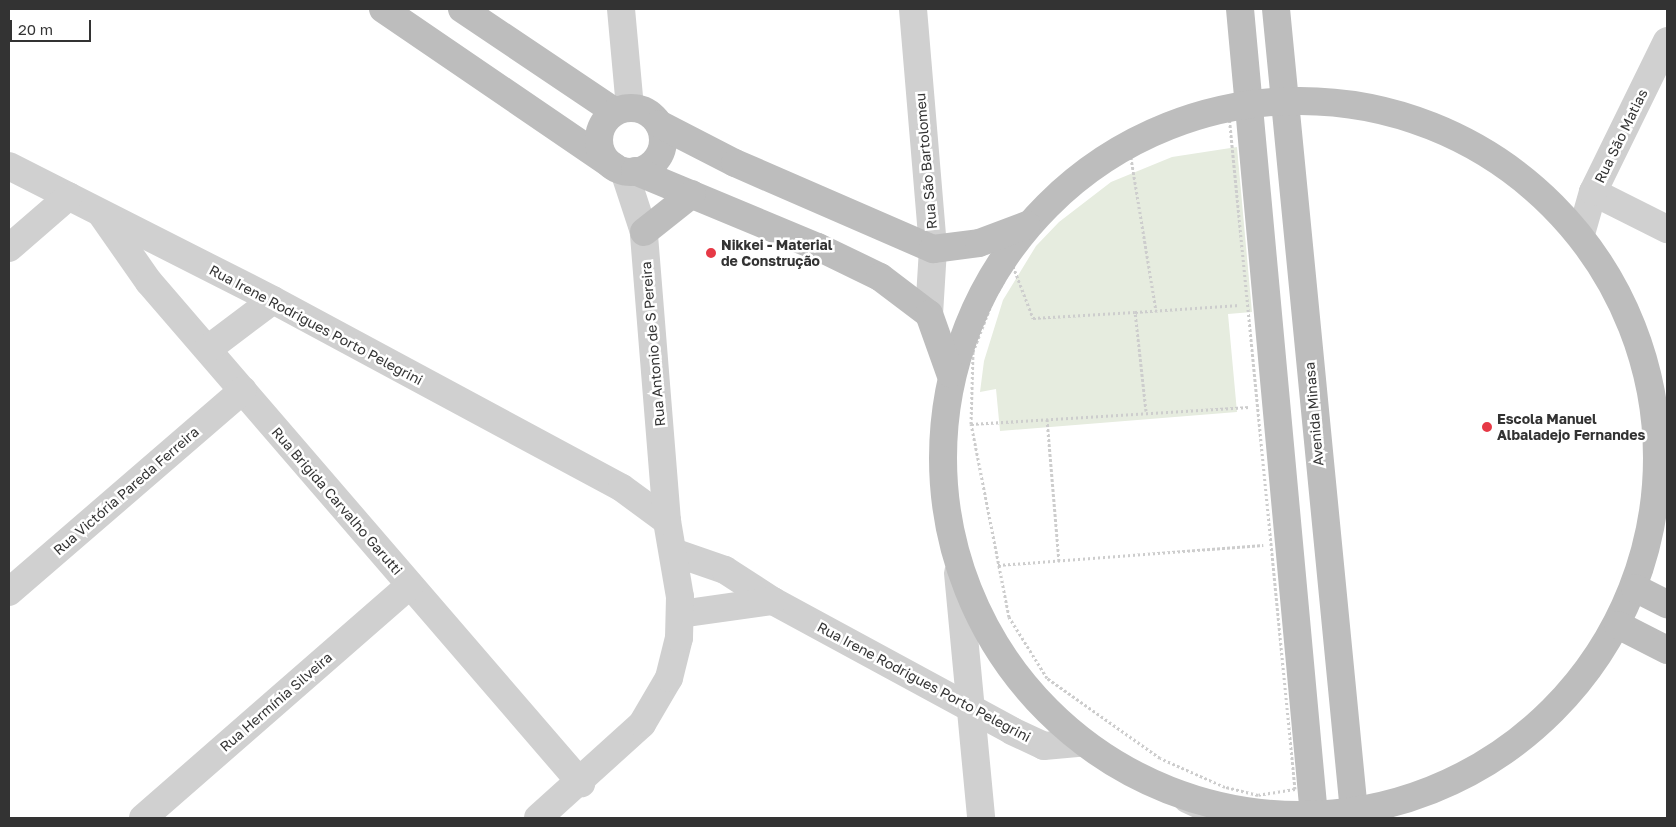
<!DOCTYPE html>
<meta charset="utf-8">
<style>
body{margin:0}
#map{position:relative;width:1676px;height:827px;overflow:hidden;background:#fff;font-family:"Golos Text",sans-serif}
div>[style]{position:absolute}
.green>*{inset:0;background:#e6ecdf}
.path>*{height:3px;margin-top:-1.5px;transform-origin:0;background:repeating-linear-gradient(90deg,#cdcdcd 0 2.5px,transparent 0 5px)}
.minor>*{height:28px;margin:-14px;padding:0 14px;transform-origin:14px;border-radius:14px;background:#d0d0d0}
.secondary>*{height:28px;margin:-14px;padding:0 14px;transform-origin:14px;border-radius:14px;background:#bdbdbd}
.secondary>.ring{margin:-14px;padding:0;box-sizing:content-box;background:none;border:28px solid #bdbdbd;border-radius:50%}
.dots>*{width:14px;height:14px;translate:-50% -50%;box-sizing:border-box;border:2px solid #fff;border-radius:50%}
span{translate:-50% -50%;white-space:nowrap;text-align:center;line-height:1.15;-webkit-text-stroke:5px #fff;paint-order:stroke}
.street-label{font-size:14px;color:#333}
.poi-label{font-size:14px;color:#333;font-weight:700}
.left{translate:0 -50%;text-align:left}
.frame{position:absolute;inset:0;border:10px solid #333;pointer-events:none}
.scale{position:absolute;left:10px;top:20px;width:81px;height:22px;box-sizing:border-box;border:2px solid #333;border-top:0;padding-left:6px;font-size:15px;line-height:18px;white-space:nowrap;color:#333;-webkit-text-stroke:4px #fff;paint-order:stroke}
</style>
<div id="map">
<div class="green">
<div style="clip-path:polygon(1237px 147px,1252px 312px,1228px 314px,1237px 412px,1000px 431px,996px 389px,980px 392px,984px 361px,1003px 300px,1036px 246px,1059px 222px,1111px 182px,1172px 157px)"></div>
</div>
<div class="path">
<div style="left:1229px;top:115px;width:677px;rotate:84.41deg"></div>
<div style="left:1295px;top:789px;width:37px;rotate:171deg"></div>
<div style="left:1258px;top:795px;width:34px;rotate:-166deg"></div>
<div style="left:1225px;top:787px;width:71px;rotate:-156deg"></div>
<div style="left:1160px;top:758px;width:138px;rotate:-144.7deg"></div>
<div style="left:1047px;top:678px;width:72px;rotate:-121.9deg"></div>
<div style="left:1009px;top:617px;width:197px;rotate:-101.1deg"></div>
<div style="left:971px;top:424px;width:72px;rotate:-88.4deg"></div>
<div style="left:973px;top:352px;width:56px;rotate:-69deg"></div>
<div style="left:993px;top:300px;width:40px;rotate:-60.3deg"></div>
<div style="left:1013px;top:265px;width:64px;rotate:-53.3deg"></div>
<div style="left:1051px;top:214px;width:44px;rotate:-46.8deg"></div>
<div style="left:1081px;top:182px;width:44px;rotate:-34.8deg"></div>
<div style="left:1117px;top:157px;width:64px;rotate:-24.1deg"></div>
<div style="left:1175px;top:131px;width:56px;rotate:-16.5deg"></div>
<div style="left:1130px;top:152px;width:161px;rotate:80.7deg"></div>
<div style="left:1013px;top:266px;width:56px;rotate:69deg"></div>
<div style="left:1033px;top:318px;width:102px;rotate:-3.4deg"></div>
<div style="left:1146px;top:411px;width:100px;rotate:-96.3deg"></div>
<div style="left:1135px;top:312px;width:105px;rotate:-3.8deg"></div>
<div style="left:1047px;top:419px;width:143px;rotate:85.2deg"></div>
<div style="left:971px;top:424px;width:279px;rotate:-3.5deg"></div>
<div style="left:998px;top:565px;width:266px;rotate:-4.3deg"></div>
</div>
<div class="minor">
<div style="left:621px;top:9px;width:99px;rotate:84.8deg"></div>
<div style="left:913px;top:9px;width:241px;rotate:85.2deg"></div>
<div style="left:933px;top:249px;width:65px;rotate:93.5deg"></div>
<div style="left:9px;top:166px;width:296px;rotate:26.9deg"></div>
<div style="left:273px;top:300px;width:396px;rotate:28.3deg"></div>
<div style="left:622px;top:488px;width:56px;rotate:36.3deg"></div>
<div style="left:1593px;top:192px;width:83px;rotate:26.6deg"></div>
<div style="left:102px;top:215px;width:82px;rotate:55deg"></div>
<div style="left:149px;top:282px;width:662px;rotate:49.23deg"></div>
<div style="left:1581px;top:234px;width:44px;rotate:-74.1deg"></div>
<div style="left:1593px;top:192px;width:168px;rotate:-63.9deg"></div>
<div style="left:9px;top:248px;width:79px;rotate:-40.9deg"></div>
<div style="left:208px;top:349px;width:81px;rotate:-37deg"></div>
<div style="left:673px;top:552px;width:55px;rotate:19.1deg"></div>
<div style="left:725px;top:570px;width:57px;rotate:32.9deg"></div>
<div style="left:773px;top:601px;width:272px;rotate:28.5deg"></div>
<div style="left:1012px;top:731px;width:35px;rotate:25deg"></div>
<div style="left:1044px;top:746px;width:36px;rotate:-5deg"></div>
<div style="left:958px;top:573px;width:246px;rotate:84.6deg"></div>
<div style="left:9px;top:592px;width:309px;rotate:-40.8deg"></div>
<div style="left:680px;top:614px;width:94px;rotate:-8deg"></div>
<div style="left:1187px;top:799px;width:45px;rotate:24.9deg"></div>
<div style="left:143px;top:818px;width:354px;rotate:-41.1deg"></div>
<div style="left:538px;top:818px;width:140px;rotate:-42.1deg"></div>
<div style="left:642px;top:724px;width:53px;rotate:-59.6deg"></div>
<div style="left:669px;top:678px;width:41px;rotate:-76deg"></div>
<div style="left:679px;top:638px;width:41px;rotate:-88.6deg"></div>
<div style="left:680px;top:597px;width:77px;rotate:-99.7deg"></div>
<div style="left:667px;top:521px;width:290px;rotate:-94.6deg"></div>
<div style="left:644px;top:232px;width:64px;rotate:-108.2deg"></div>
</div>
<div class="secondary">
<div style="left:383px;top:9px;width:281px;rotate:34.3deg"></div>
<div style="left:462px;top:9px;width:184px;rotate:33.9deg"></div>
<div style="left:1240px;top:9px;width:810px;rotate:84.76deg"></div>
<div style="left:1276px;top:9px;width:807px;rotate:84.45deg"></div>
<div class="ring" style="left:943px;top:101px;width:686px;height:686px"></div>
<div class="ring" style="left:599px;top:108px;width:36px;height:36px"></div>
<div style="left:659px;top:124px;width:85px;rotate:27.2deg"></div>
<div style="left:735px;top:163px;width:216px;rotate:23.5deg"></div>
<div style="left:933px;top:249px;width:46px;rotate:-7.4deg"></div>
<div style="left:979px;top:243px;width:51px;rotate:-20.6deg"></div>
<div style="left:635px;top:171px;width:198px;rotate:22.6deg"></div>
<div style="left:818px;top:247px;width:69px;rotate:25.8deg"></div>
<div style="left:880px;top:277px;width:61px;rotate:37.1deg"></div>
<div style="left:929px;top:314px;width:63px;rotate:70.4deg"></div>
<div style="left:644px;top:232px;width:61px;rotate:-38.4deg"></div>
<div style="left:1635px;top:588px;width:36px;rotate:27deg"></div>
<div style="left:1618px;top:625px;width:55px;rotate:27deg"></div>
</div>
<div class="dots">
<div style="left:711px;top:253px;background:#e63946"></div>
<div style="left:1487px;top:427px;background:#e63946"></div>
</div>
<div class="street-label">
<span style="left:1621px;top:136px;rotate:-64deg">Rua São Matias</span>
<span style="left:926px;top:161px;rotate:-95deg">Rua São Bartolomeu</span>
<span style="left:316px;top:325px;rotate:28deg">Rua Irene Rodrigues Porto Pelegrini</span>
<span style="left:653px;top:344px;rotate:-95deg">Rua Antonio de S Pereira</span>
<span style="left:1314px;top:414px;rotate:-95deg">Avenida Minasa</span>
<span style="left:126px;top:491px;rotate:-41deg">Rua Victória Pareda Ferreira</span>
<span style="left:337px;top:501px;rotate:49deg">Rua Brigida Carvalho Garutti</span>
<span style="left:924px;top:682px;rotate:28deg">Rua Irene Rodrigues Porto Pelegrini</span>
<span style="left:276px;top:702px;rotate:-41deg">Rua Hermínia Silveira</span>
</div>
<div class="poi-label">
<span class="left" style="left:721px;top:253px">Nikkei - Material<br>de Construção</span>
<span class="left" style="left:1497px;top:427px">Escola Manuel<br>Albaladejo Fernandes</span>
</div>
<div class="frame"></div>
<div class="scale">20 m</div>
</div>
